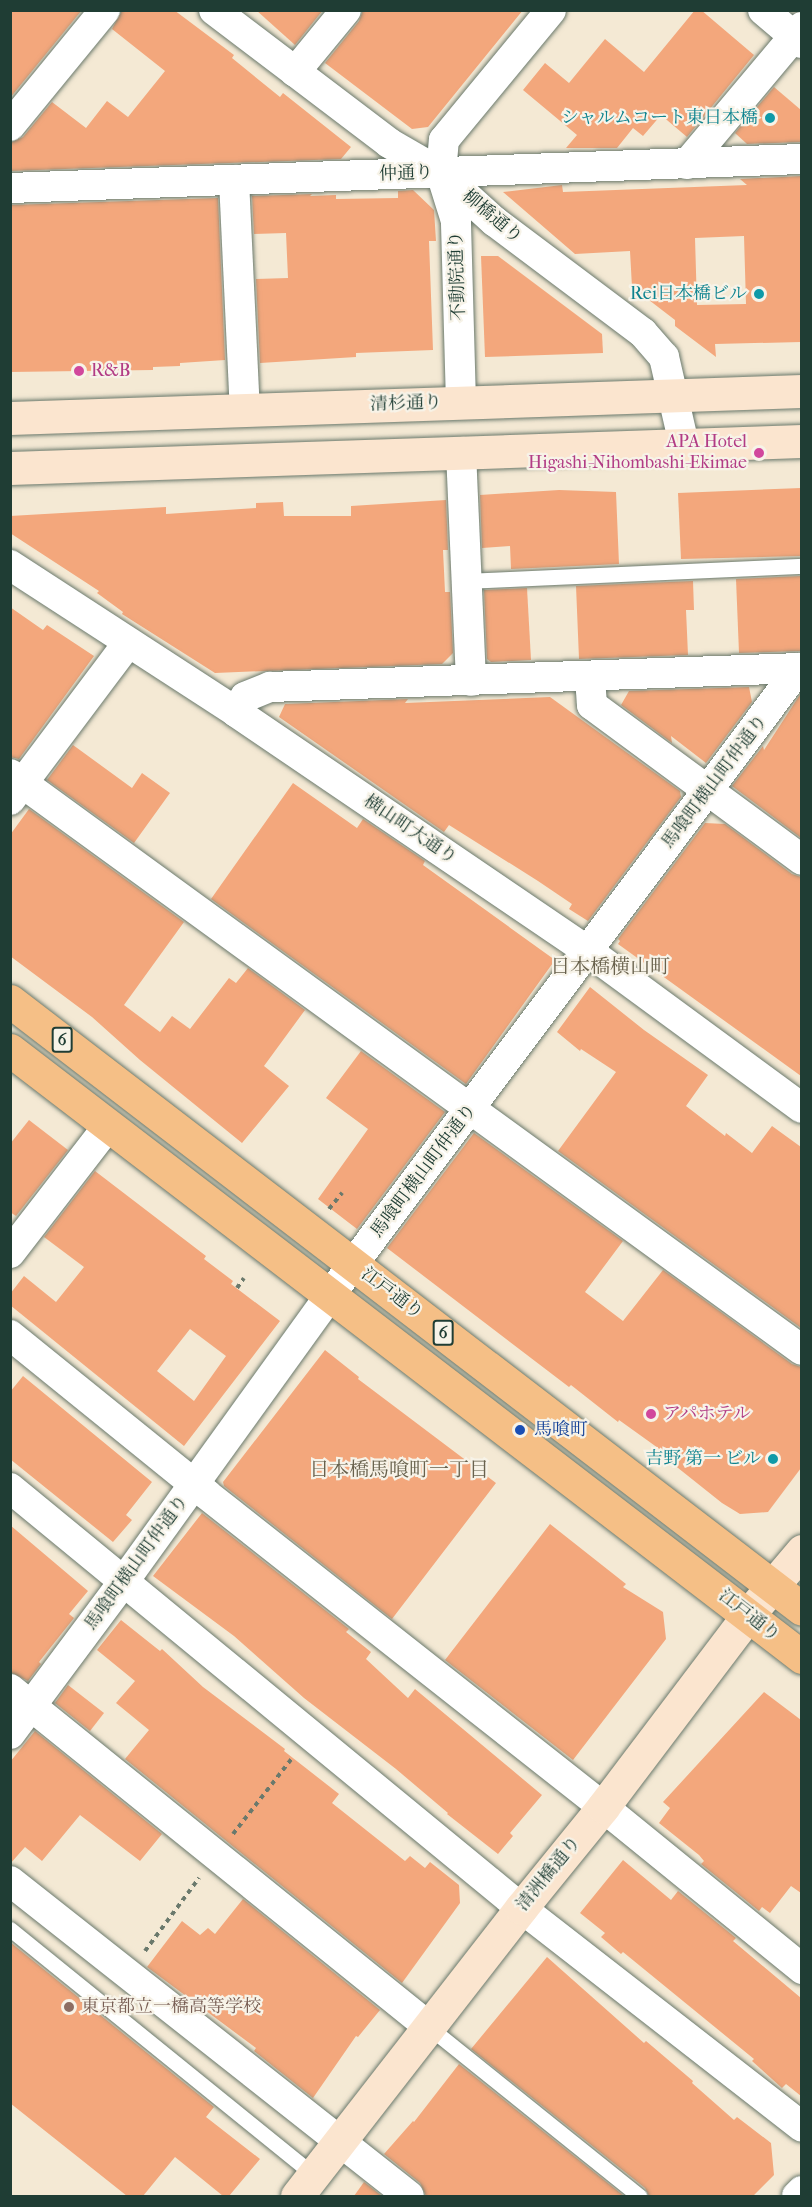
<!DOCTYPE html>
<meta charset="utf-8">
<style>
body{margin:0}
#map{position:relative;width:812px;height:2207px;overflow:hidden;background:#f4e9d4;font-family:"IM FELL French Canon","Noto Serif JP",serif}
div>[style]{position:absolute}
.building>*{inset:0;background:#f3a77c}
.path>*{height:4px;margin-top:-2px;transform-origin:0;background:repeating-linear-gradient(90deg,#6a796c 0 4.5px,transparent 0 9px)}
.roads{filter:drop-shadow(0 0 2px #6a796c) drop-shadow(0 0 2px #6a796c)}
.lane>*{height:15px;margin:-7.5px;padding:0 7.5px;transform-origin:7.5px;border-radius:7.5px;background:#fff}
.street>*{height:30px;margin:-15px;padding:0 15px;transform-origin:15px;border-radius:15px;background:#fff}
.secondary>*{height:33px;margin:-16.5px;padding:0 16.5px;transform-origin:16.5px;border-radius:16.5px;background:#fbe5cf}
.highway>*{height:33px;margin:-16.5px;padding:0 16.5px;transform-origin:16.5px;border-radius:16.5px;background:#f5bf86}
.dots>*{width:16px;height:16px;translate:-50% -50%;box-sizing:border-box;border:3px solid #f7f3e8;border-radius:50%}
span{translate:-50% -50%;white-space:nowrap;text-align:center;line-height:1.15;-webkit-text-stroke:4.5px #f7f3e8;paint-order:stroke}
.shield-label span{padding:2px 4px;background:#f7f3e8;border:2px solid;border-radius:4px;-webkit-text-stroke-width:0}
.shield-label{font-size:16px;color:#1f3d34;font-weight:700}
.culture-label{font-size:18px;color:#0d838f}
.right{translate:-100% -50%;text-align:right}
.street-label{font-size:18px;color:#1f3d34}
.hotel-label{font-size:18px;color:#b23c85}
.left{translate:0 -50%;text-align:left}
.transit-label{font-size:18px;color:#164399}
.education-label{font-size:18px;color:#785e54}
.neighbourhood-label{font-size:20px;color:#69624d}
.frame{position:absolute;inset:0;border:12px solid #1f3d34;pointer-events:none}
</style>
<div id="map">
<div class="building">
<div style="clip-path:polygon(10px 10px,82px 10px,10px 98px)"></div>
<div style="clip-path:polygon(122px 10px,174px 10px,234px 55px,232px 58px,280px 97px,283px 93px,351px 147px,341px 159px,10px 171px,10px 143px,23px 137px,52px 102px,86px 128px,107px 101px,128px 117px,165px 71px,112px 29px)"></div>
<div style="clip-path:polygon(256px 10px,323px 10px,295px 45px)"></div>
<div style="clip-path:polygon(363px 10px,523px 10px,428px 127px,412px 129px,325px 63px,359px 21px)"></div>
<div style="clip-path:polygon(695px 10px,701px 10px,754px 55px,687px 137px,661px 115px,643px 136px,633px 128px,617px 148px,566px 148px,577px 135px,523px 90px,545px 63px,569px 83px,605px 39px,644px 72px)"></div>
<div style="clip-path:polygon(774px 87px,801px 110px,801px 142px,747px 144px,735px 133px)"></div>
<div style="clip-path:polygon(evenodd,801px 176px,801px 342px,715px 344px,716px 357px,675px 326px,675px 320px,632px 287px,630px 251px,575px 254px,503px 192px,562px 185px,563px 192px,747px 185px,740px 179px,801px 176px,744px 236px,746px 304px,697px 305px,695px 238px,744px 236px)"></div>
<div style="clip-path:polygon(413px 190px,434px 210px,436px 241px,429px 241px,433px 350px,356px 353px,356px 357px,260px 363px,256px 279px,288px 278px,286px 233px,254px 234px,252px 196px,312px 194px,310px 196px,336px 195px,336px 199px,398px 198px,398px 191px)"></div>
<div style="clip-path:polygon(218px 198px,225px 360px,180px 363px,180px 366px,153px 367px,153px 370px,10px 372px,10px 205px)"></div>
<div style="clip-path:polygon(481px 256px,498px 256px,602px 334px,603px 353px,485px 357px)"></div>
<div style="clip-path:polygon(801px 488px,801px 556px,681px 559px,678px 493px)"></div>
<div style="clip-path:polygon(559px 490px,616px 492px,619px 564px,511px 569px,510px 546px,482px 548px,480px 495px)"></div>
<div style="clip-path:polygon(446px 500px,448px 550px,443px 550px,445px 592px,450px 592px,453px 653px,442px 664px,215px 673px,122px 614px,123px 612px,97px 593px,99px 591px,10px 533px,10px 516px,166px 507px,166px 514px,256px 508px,256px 503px,283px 502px,284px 516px,351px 516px,351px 506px)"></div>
<div style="clip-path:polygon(801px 576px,801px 651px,739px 653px,736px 579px)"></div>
<div style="clip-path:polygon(693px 581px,694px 610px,686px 610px,688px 655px,579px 659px,576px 586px)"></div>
<div style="clip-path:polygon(527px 588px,531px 660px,491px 662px,487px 659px,484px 590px)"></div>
<div style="clip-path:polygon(10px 607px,43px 630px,47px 625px,94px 656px,19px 759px,10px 757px)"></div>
<div style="clip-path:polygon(749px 687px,752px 702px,706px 763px,671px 736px,672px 743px,621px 705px,629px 691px)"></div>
<div style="clip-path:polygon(801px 693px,801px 838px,732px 786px,763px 746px,764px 750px)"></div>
<div style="clip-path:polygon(550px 697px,680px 791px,681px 797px,588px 921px,569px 909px,572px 904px,538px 881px,449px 825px,444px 832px,279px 717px,285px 704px,408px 699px,405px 703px)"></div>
<div style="clip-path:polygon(73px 745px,132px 788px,142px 773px,170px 793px,134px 843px,47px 780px)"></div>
<div style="clip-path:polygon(293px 783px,357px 828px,363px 819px,425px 861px,423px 865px,555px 960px,466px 1084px,211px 899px)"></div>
<div style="clip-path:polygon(29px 809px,184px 922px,124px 1005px,160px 1032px,172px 1016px,190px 1029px,229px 978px,236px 983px,248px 968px,305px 1010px,264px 1066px,289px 1086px,242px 1143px,140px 1060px,92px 1017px,10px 956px,10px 835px)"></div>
<div style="clip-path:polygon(705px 823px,725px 824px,792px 874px,801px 877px,801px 1076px,618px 944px,620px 941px,618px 939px)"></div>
<div style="clip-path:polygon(590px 987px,644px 1030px,708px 1075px,686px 1106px,725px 1136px,726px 1133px,752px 1153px,772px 1126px,801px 1147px,801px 1328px,558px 1151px,616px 1072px,581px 1049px,580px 1051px,557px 1032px)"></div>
<div style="clip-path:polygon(361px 1051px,445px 1112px,357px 1229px,318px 1199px,368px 1129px,326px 1098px)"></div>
<div style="clip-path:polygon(29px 1120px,68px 1150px,16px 1216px,10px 1212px,10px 1144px)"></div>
<div style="clip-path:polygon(474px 1133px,623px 1241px,585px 1292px,623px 1321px,663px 1270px,792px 1364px,801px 1367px,801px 1468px,768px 1512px,740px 1514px,722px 1503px,663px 1456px,665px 1453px,619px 1420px,618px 1422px,571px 1385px,569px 1387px,387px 1248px)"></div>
<div style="clip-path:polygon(evenodd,95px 1171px,206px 1256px,204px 1259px,233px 1281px,231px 1284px,280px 1321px,184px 1446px,10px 1305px,10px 1294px,24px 1276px,56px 1302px,84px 1267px,44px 1237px,95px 1171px,190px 1329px,226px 1356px,194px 1401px,157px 1371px,190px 1329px)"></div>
<div style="clip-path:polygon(325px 1350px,359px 1377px,358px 1379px,496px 1483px,392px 1619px,224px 1486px,223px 1482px)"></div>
<div style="clip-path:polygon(23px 1376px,152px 1482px,126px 1515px,132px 1520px,113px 1542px,10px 1459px,10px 1392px)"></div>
<div style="clip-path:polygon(202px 1513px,349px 1629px,346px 1632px,371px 1652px,366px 1659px,408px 1698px,415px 1689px,542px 1795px,510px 1833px,513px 1836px,498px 1854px,447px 1814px,448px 1813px,396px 1769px,304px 1698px,234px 1636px,153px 1576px)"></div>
<div style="clip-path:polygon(550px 1524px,626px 1584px,623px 1587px,663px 1612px,666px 1639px,573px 1760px,445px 1660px)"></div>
<div style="clip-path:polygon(10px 1525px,88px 1591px,69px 1614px,74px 1618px,39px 1662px,41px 1664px,28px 1681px,10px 1672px)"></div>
<div style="clip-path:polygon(121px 1620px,160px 1651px,162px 1649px,203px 1687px,285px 1749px,284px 1751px,339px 1794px,332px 1803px,405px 1861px,410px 1856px,425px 1868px,430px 1862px,459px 1885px,460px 1903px,402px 1983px,125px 1759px,149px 1730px,116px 1703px,135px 1681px,97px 1650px)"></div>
<div style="clip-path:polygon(68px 1685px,104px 1713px,90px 1731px,55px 1703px)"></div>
<div style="clip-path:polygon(764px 1692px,801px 1720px,801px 1893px,791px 1886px,770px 1913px,762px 1907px,759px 1911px,701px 1864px,704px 1861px,699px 1855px,659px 1823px,670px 1808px,663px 1802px)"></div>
<div style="clip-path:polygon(35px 1731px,162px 1834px,140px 1861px,80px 1815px,42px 1861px,25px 1847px,10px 1864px,10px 1762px)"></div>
<div style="clip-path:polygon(623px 1860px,671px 1900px,678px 1891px,736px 1938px,733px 1941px,801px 1998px,801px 2096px,786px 2084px,782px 2088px,752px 2061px,754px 2059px,623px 1952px,621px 1954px,601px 1937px,605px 1933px,580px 1913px)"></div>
<div style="clip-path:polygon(243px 1899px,380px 2010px,358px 2037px,356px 2036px,313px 2098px,254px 2051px,256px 2048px,147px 1967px,182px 1921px,200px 1935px,208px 1928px,215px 1934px)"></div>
<div style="clip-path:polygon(10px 1942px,214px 2107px,206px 2117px,260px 2159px,229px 2196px,223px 2196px,175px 2157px,143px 2196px,127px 2196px,10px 2103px)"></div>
<div style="clip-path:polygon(547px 1957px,644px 2043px,646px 2041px,693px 2081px,692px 2083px,734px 2120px,737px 2117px,771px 2143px,774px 2175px,753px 2196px,649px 2196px,645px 2188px,471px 2049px)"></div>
<div style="clip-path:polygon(459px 2064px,624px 2196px,426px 2196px,420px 2183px,384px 2154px,413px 2121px,414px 2122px)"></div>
<div style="clip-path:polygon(364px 2182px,382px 2196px,354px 2196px)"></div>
</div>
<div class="path">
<div style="left:329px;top:1209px;width:21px;rotate:-51deg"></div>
<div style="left:237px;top:1288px;width:12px;rotate:-55deg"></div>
<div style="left:233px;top:1834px;width:98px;rotate:-52.1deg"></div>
<div style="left:145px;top:1951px;width:91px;rotate:-53.5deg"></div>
</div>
<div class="roads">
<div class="lane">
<div style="left:467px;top:581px;width:335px;rotate:-2.6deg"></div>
<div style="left:10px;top:1929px;width:391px;rotate:39deg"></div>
<div style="left:429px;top:2027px;width:270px;rotate:38.8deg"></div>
</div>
<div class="street">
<div style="left:214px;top:10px;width:220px;rotate:37.2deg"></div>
<div style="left:389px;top:143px;width:60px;rotate:30deg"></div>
<div style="left:441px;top:173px;width:72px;rotate:42.2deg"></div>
<div style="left:494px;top:221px;width:186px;rotate:36.9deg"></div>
<div style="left:643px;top:333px;width:32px;rotate:49deg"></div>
<div style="left:664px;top:357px;width:89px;rotate:77.1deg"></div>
<div style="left:763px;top:10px;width:51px;rotate:40.2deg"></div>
<div style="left:295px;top:72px;width:80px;rotate:-50.6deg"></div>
<div style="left:10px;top:126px;width:150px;rotate:-50.7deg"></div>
<div style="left:687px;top:164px;width:179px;rotate:-50deg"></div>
<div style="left:234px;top:180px;width:230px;rotate:87.3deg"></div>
<div style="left:10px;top:188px;width:793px;rotate:-2.1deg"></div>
<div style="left:461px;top:403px;width:182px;rotate:-91.6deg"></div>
<div style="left:456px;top:221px;width:50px;rotate:-107.4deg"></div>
<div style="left:441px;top:173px;width:33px;rotate:-85deg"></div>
<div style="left:444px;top:140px;width:168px;rotate:-50.5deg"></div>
<div style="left:461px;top:452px;width:229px;rotate:87.5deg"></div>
<div style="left:10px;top:565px;width:270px;rotate:33deg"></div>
<div style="left:236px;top:712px;width:425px;rotate:34.2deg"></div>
<div style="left:588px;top:951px;width:265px;rotate:36.3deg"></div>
<div style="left:590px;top:677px;width:28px;rotate:86deg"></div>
<div style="left:592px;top:705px;width:261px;rotate:36.4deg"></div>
<div style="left:236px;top:712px;width:17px;rotate:-59deg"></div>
<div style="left:245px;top:697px;width:27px;rotate:-22deg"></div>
<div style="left:270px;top:687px;width:532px;rotate:-2.05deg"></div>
<div style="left:10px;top:774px;width:979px;rotate:36.03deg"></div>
<div style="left:10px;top:800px;width:196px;rotate:-53.1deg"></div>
<div style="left:10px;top:1253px;width:160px;rotate:-52.3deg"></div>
<div style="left:10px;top:1335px;width:252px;rotate:39deg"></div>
<div style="left:206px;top:1494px;width:506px;rotate:38.25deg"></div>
<div style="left:603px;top:1807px;width:257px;rotate:39.1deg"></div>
<div style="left:10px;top:1488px;width:661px;rotate:39.42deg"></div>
<div style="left:521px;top:1908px;width:356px;rotate:37.9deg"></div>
<div style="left:10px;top:1689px;width:538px;rotate:38.89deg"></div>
<div style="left:10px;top:1734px;width:191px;rotate:-53.3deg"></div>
<div style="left:124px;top:1581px;width:352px;rotate:-54.2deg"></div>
<div style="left:330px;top:1295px;width:783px;rotate:-53.2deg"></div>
<div style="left:10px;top:1881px;width:508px;rotate:38.29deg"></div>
<div style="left:797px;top:2196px;width:7px;rotate:-45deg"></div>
</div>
<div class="secondary">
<div style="left:10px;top:418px;width:792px;rotate:-1.95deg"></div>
<div style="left:10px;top:468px;width:792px;rotate:-1.95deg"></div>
<div style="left:297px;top:2196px;width:365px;rotate:-52.1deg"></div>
<div style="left:521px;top:1908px;width:130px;rotate:-50.9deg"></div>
<div style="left:603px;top:1807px;width:241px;rotate:-52.9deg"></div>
<div style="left:748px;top:1615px;width:84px;rotate:-49.8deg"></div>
</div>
<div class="highway">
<div style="left:10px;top:1001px;width:998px;rotate:37.51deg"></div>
<div style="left:10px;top:1050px;width:998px;rotate:37.47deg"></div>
</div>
</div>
<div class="dots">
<div style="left:770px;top:118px;background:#0f9aa8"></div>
<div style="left:759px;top:294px;background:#0f9aa8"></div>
<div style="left:79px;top:371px;background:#d1479c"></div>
<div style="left:759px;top:453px;background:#d1479c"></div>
<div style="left:651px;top:1414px;background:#d1479c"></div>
<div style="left:520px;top:1430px;background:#1a4fb4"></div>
<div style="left:773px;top:1459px;background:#0f9aa8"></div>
<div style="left:69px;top:2007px;background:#8d6e63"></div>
</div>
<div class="shield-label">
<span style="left:62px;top:1040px">6</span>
<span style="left:443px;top:1333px">6</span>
</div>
<div class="culture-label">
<span class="right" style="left:758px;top:118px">シャルムコート東日本橋</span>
<span class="right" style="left:747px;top:294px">Rei日本橋ビル</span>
<span class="right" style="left:761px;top:1459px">吉野 第一 ビル</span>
</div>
<div class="street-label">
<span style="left:406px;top:174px;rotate:-2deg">仲通り</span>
<span style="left:492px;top:217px;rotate:40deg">柳橋通り</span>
<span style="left:458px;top:276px;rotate:-92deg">不動院通り</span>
<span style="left:406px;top:404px;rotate:-2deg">清杉通り</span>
<span style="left:715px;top:782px;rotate:-53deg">馬喰町横山町仲通り</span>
<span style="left:410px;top:830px;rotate:34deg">横山町大通り</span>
<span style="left:424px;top:1171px;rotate:-53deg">馬喰町横山町仲通り</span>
<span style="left:392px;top:1294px;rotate:37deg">江戸通り</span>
<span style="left:137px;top:1563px;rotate:-54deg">馬喰町横山町仲通り</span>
<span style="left:749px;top:1616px;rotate:38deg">江戸通り</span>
<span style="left:549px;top:1874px;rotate:-51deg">清洲橋通り</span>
</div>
<div class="hotel-label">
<span class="left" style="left:91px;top:371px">R&amp;B</span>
<span class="right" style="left:747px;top:453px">APA Hotel<br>Higashi-Nihombashi-Ekimae</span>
<span class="left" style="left:663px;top:1414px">アパホテル</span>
</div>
<div class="transit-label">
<span class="left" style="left:534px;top:1430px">馬喰町</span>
</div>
<div class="education-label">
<span class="left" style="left:81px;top:2007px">東京都立一橋高等学校</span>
</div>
<div class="neighbourhood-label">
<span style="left:610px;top:966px">日本橋横山町</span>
<span style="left:399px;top:1469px">日本橋馬喰町一丁目</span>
</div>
<div class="frame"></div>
</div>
